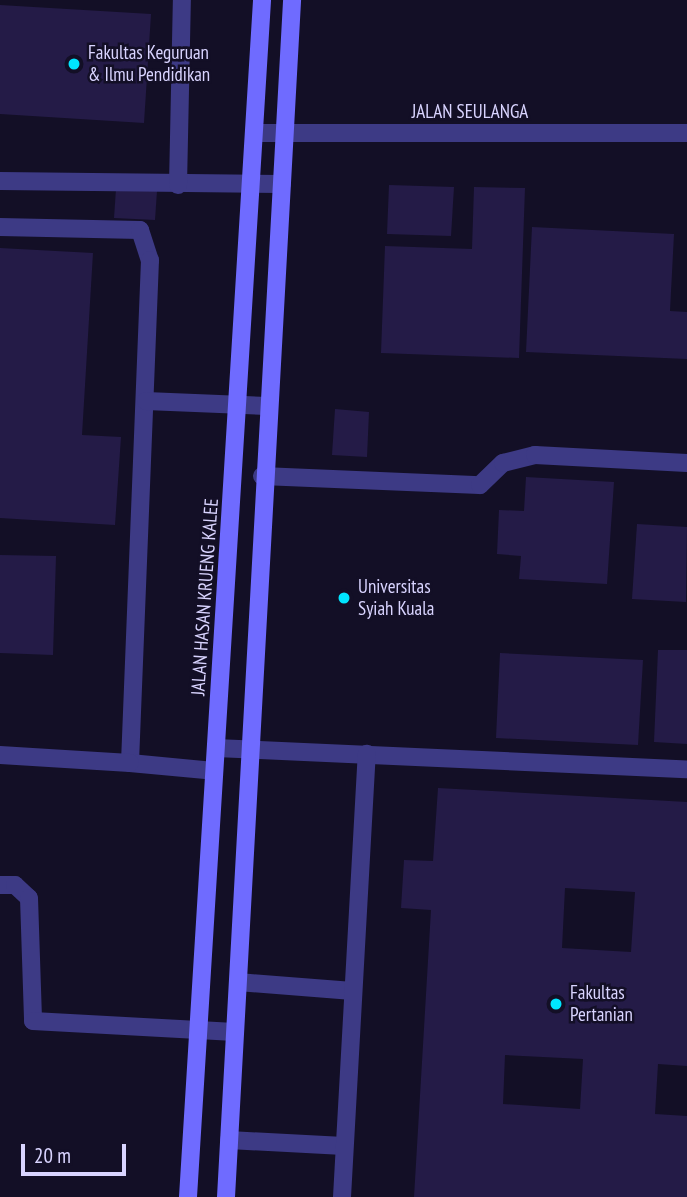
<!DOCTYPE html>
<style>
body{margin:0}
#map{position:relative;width:687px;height:1197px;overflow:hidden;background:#130f26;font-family:"PT Sans Narrow",sans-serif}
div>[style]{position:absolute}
.building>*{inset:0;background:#241b47}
.lane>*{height:18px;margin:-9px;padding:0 9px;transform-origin:9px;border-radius:9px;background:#3d3a85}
.street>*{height:18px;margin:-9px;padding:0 9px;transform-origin:9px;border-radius:9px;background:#3d3a85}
.secondary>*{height:18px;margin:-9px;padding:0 9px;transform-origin:9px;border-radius:9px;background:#6f6bff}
.dots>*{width:19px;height:19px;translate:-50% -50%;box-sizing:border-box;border:4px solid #130f26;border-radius:50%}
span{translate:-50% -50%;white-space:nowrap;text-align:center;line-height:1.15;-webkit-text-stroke:5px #130f26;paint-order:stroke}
.poi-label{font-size:19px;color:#d9d4ff}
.left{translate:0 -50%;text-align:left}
.street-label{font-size:19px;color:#d9d4ff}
.scale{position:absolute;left:21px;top:1144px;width:105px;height:32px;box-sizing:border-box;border:4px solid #d9d4ff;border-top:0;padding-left:9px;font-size:21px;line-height:24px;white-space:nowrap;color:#d9d4ff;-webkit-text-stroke:5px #130f26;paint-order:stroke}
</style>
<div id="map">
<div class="building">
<div style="clip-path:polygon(0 5px,151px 14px,144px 123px,0 114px)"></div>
<div style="clip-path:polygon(389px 185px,454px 187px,451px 236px,387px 234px)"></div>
<div style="clip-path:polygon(474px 187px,525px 188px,519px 358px,381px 353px,385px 246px,472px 249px)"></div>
<div style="clip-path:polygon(116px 189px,157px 191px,155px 220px,114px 218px)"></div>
<div style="clip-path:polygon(532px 227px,674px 234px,670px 311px,687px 312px,687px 359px,526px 352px)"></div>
<div style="clip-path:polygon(0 248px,93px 253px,82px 435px,121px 437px,115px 525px,0 518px)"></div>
<div style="clip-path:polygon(335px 409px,369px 412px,367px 457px,332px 455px)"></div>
<div style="clip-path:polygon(526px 477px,614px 482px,607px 584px,519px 579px,521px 556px,497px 554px,499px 510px,524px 511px)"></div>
<div style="clip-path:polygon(637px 524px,687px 527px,686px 602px,632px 599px)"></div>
<div style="clip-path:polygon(0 555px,56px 556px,53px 655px,0 653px)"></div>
<div style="clip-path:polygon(658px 650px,687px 650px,687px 744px,654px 742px)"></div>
<div style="clip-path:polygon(500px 653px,643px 660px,638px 745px,496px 738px)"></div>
<div style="clip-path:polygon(evenodd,438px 788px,687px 802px,687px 1066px,658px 1064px,655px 1114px,687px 1116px,687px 1197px,414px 1197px,431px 910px,401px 908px,404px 860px,433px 861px,438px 788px,565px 888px,635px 892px,631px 952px,562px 948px,565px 888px,438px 788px,505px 1055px,583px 1059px,580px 1109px,503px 1104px,505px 1055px)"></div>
</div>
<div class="lane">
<div style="left:0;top:181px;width:282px;rotate:0.6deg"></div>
<div style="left:178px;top:185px;width:185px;rotate:-88.8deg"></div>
<div style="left:0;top:227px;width:140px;rotate:1.2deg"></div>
<div style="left:140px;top:230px;width:32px;rotate:72deg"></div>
<div style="left:150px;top:260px;width:503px;rotate:92.28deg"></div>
<div style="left:130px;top:763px;width:84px;rotate:5.4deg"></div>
<div style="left:146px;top:401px;width:121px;rotate:2.4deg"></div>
<div style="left:262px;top:476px;width:218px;rotate:2.4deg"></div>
<div style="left:480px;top:485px;width:32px;rotate:-44deg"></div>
<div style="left:503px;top:463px;width:33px;rotate:-14deg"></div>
<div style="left:535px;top:455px;width:152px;rotate:3deg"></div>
<div style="left:216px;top:748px;width:471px;rotate:2.6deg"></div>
<div style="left:0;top:755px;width:130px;rotate:3.5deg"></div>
<div style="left:0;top:885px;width:15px"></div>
<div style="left:15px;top:885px;width:19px;rotate:43deg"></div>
<div style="left:29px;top:898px;width:123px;rotate:88.1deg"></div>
<div style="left:33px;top:1021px;width:202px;rotate:3.1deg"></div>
<div style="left:238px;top:982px;width:115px;rotate:4.5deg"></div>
<div style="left:229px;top:1140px;width:115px;rotate:3deg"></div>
<div style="left:342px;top:1197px;width:444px;rotate:-86.8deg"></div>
</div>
<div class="street">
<div style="left:254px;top:133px;width:433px"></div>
</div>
<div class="secondary">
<div style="left:188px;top:1197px;width:1199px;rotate:-86.46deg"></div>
<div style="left:226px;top:1197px;width:1199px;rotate:-86.84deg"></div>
</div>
<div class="dots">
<div style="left:74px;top:64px;background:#00e5ff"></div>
<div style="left:344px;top:598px;background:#00e5ff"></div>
<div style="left:556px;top:1004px;background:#00e5ff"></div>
</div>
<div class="poi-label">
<span class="left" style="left:88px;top:64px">Fakultas Keguruan<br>&amp; Ilmu Pendidikan</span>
<span class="left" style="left:358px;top:598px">Universitas<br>Syiah Kuala</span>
<span class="left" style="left:570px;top:1004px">Fakultas<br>Pertanian</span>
</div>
<div class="street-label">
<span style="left:470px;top:112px">JALAN SEULANGA</span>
<span style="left:205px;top:597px;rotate:-86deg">JALAN HASAN KRUENG KALEE</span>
</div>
<div class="scale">20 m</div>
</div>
